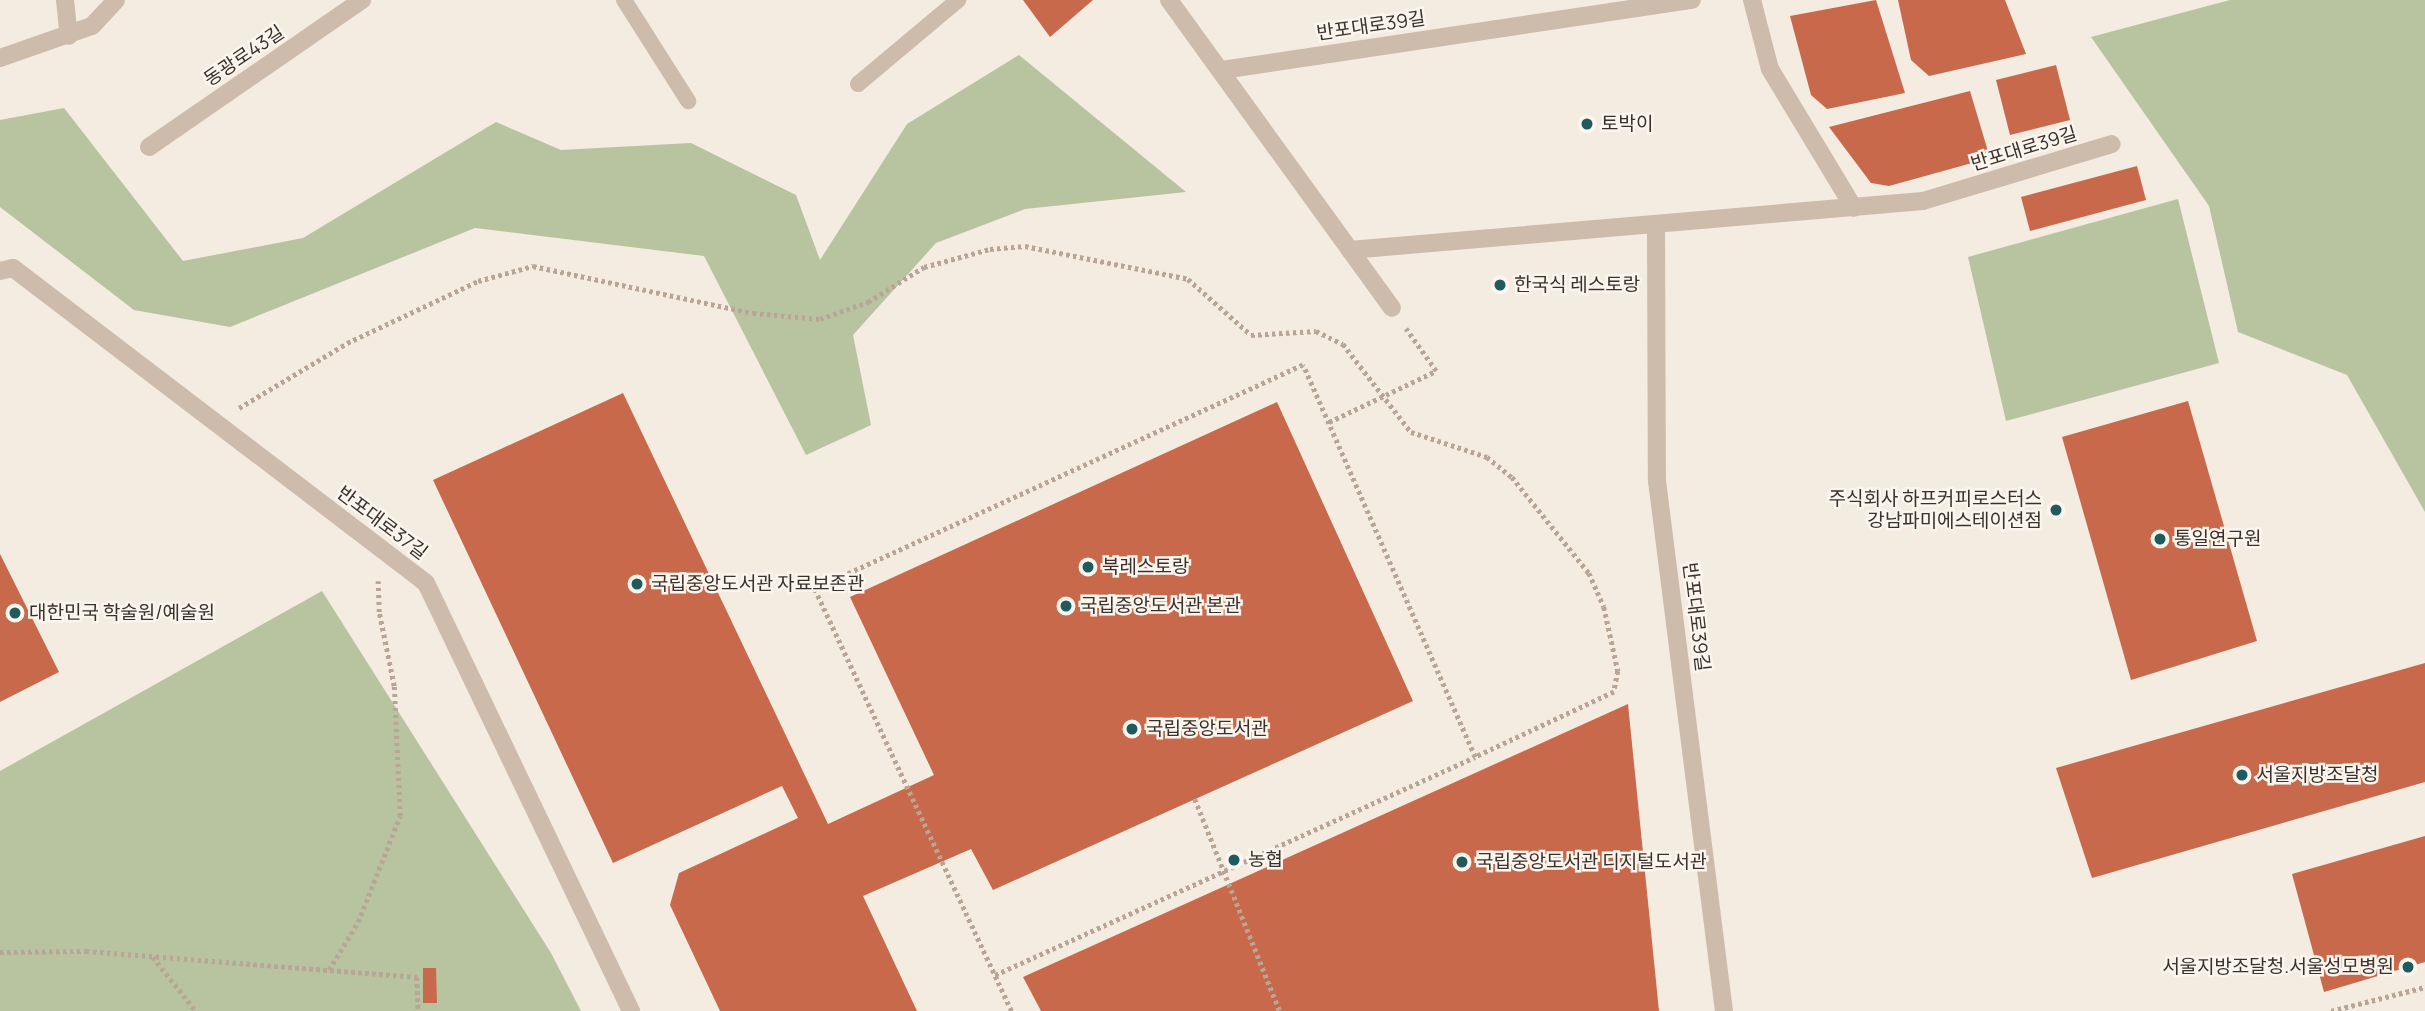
<!DOCTYPE html>
<meta charset="utf-8">
<style>
body{margin:0}
#map{position:relative;width:2425px;height:1011px;overflow:hidden;background:#f4ebe1;font-family:Manrope,"Noto Sans KR",sans-serif}
div>[style]{position:absolute}
.green>*{inset:0;background:#b8c4a0}
.building>*{inset:0;background:#c8694b}
.path>*{height:4.5px;margin-top:-2.25px;transform-origin:0;background:repeating-linear-gradient(90deg,#b9a596 0 3.5px,transparent 0 7px)}
.service>*{height:16px;margin:-8px;padding:0 8px;transform-origin:8px;border-radius:8px;background:#cdbbac}
.minor>*{height:18px;margin:-9px;padding:0 9px;transform-origin:9px;border-radius:9px;background:#cdbbac}
.dots>*{width:19px;height:19px;translate:-50% -50%;box-sizing:border-box;border:4px solid #fbf5ee;border-radius:50%}
span{translate:-50% -50%;white-space:nowrap;text-align:center;line-height:1.15;-webkit-text-stroke:5px #fbf5ee;paint-order:stroke}
.street-label{font-size:19px;color:#3b302b}
.poi-label{font-size:19px;color:#3b302b}
.left{translate:0 -50%;text-align:left}
.right{translate:-100% -50%;text-align:right}
</style>
<div id="map">
<div class="green">
<div style="clip-path:polygon(2230px 0,2425px 0,2425px 512px,2347px 375px,2238px 332px,2209px 206px,2091px 37px)"></div>
<div style="clip-path:polygon(1019px 55px,1186px 192px,1025px 209px,936px 243px,853px 335px,871px 425px,806px 455px,704px 256px,475px 228px,230px 327px,134px 310px,0 207px,0 120px,64px 108px,183px 261px,303px 238px,496px 122px,561px 150px,691px 143px,796px 195px,820px 260px,907px 124px)"></div>
<div style="clip-path:polygon(2178px 199px,2219px 363px,2006px 421px,1968px 257px)"></div>
<div style="clip-path:polygon(322px 591px,551px 953px,581px 1011px,0 1011px,0 771px)"></div>
</div>
<div class="building">
<div style="clip-path:polygon(1023px 0,1093px 0,1050px 37px)"></div>
<div style="clip-path:polygon(1876px 0,1905px 93px,1827px 109px,1811px 95px,1790px 16px)"></div>
<div style="clip-path:polygon(1898px 0,2005px 0,2026px 54px,1929px 76px,1911px 60px)"></div>
<div style="clip-path:polygon(2056px 65px,2070px 120px,2010px 135px,1996px 80px)"></div>
<div style="clip-path:polygon(1970px 91px,1990px 158px,1889px 186px,1871px 183px,1829px 127px)"></div>
<div style="clip-path:polygon(2137px 166px,2146px 200px,2030px 231px,2021px 197px)"></div>
<div style="clip-path:polygon(623px 393px,828px 824px,934px 775px,850px 597px,1277px 402px,1413px 701px,993px 890px,971px 849px,863px 896px,917px 1011px,720px 1011px,670px 905px,679px 873px,798px 818px,782px 786px,613px 863px,433px 480px)"></div>
<div style="clip-path:polygon(2188px 401px,2257px 641px,2131px 680px,2062px 437px)"></div>
<div style="clip-path:polygon(0 554px,59px 672px,0 702px)"></div>
<div style="clip-path:polygon(2425px 663px,2425px 782px,2092px 878px,2056px 768px)"></div>
<div style="clip-path:polygon(1628px 704px,1659px 1011px,1041px 1011px,1023px 977px)"></div>
<div style="clip-path:polygon(2425px 836px,2425px 962px,2324px 992px,2292px 874px)"></div>
<div style="clip-path:polygon(423px 968px,436px 968px,437px 1003px,423px 1003px)"></div>
</div>
<div class="path">
<div style="left:239px;top:408px;width:126px;rotate:-31deg"></div>
<div style="left:347px;top:343px;width:145px;rotate:-25.3deg"></div>
<div style="left:478px;top:281px;width:57px;rotate:-15.3deg"></div>
<div style="left:533px;top:266px;width:225px;rotate:12.1deg"></div>
<div style="left:753px;top:313px;width:67px;rotate:5.1deg"></div>
<div style="left:820px;top:319px;width:51px;rotate:-19.5deg"></div>
<div style="left:868px;top:302px;width:66px;rotate:-32deg"></div>
<div style="left:924px;top:267px;width:68px;rotate:-15.3deg"></div>
<div style="left:990px;top:249px;width:35px;rotate:-5deg"></div>
<div style="left:1025px;top:246px;width:166px;rotate:11.4deg"></div>
<div style="left:1188px;top:279px;width:84px;rotate:41.6deg"></div>
<div style="left:1251px;top:335px;width:65px;rotate:-3.5deg"></div>
<div style="left:1316px;top:331px;width:30px;rotate:26deg"></div>
<div style="left:1343px;top:344px;width:111px;rotate:52.3deg"></div>
<div style="left:1411px;top:432px;width:80px;rotate:18.2deg"></div>
<div style="left:1487px;top:457px;width:32px;rotate:39deg"></div>
<div style="left:1512px;top:477px;width:123px;rotate:51.3deg"></div>
<div style="left:1589px;top:573px;width:37px;rotate:66deg"></div>
<div style="left:1604px;top:607px;width:66px;rotate:77.7deg"></div>
<div style="left:1618px;top:671px;width:21px;rotate:101deg"></div>
<div style="left:1614px;top:692px;width:153px;rotate:154.9deg"></div>
<div style="left:1475px;top:757px;width:428px;rotate:-113.7deg"></div>
<div style="left:1303px;top:365px;width:537px;rotate:155.34deg"></div>
<div style="left:815px;top:589px;width:466px;rotate:65deg"></div>
<div style="left:1329px;top:422px;width:119px;rotate:-25.5deg"></div>
<div style="left:1436px;top:371px;width:52px;rotate:-125.5deg"></div>
<div style="left:1195px;top:799px;width:228px;rotate:68.2deg"></div>
<div style="left:0;top:952px;width:86px;rotate:-0.7deg"></div>
<div style="left:86px;top:951px;width:332px;rotate:4.5deg"></div>
<div style="left:417px;top:977px;width:34px;rotate:88deg"></div>
<div style="left:153px;top:957px;width:69px;rotate:51.5deg"></div>
<div style="left:329px;top:970px;width:56px;rotate:-58.9deg"></div>
<div style="left:358px;top:922px;width:114px;rotate:-68.4deg"></div>
<div style="left:400px;top:816px;width:130px;rotate:-92.6deg"></div>
<div style="left:394px;top:686px;width:76px;rotate:-101.5deg"></div>
<div style="left:379px;top:612px;width:31px;rotate:-92deg"></div>
<div style="left:995px;top:975px;width:527px;rotate:-24.43deg"></div>
<div style="left:2331px;top:1011px;width:97px;rotate:-14.3deg"></div>
</div>
<div class="service">
<div style="left:624px;top:0;width:120px;rotate:57.6deg"></div>
<div style="left:858px;top:84px;width:131px;rotate:-40deg"></div>
</div>
<div class="minor">
<div style="left:65px;top:0;width:36px;rotate:84deg"></div>
<div style="left:1169px;top:0;width:380px;rotate:54.1deg"></div>
<div style="left:1752px;top:0;width:71px;rotate:75.4deg"></div>
<div style="left:1770px;top:69px;width:162px;rotate:58.9deg"></div>
<div style="left:0;top:58px;width:97px;rotate:-19.2deg"></div>
<div style="left:92px;top:26px;width:35px;rotate:-47deg"></div>
<div style="left:1222px;top:70px;width:475px;rotate:-8.5deg"></div>
<div style="left:149px;top:147px;width:259px;rotate:-34.6deg"></div>
<div style="left:1656px;top:226px;width:255px;rotate:89.8deg"></div>
<div style="left:1657px;top:481px;width:534px;rotate:82.8deg"></div>
<div style="left:1350px;top:250px;width:575px;rotate:-4.89deg"></div>
<div style="left:1923px;top:201px;width:197px;rotate:-16.8deg"></div>
<div style="left:0;top:271px;width:13px;rotate:-13deg"></div>
<div style="left:13px;top:268px;width:519px;rotate:37.33deg"></div>
<div style="left:426px;top:583px;width:475px;rotate:64.4deg"></div>
</div>
<div class="dots">
<div style="left:1587px;top:124px;background:#1f5a5e"></div>
<div style="left:1500px;top:285px;background:#1f5a5e"></div>
<div style="left:2056px;top:510px;background:#1f5a5e"></div>
<div style="left:2160px;top:539px;background:#1f5a5e"></div>
<div style="left:1088px;top:567px;background:#1f5a5e"></div>
<div style="left:637px;top:584px;background:#1f5a5e"></div>
<div style="left:1066px;top:606px;background:#1f5a5e"></div>
<div style="left:15px;top:613px;background:#1f5a5e"></div>
<div style="left:1132px;top:729px;background:#1f5a5e"></div>
<div style="left:2242px;top:775px;background:#1f5a5e"></div>
<div style="left:1234px;top:860px;background:#1f5a5e"></div>
<div style="left:1462px;top:862px;background:#1f5a5e"></div>
<div style="left:2408px;top:967px;background:#1f5a5e"></div>
</div>
<div class="street-label">
<span style="left:1371px;top:26px;rotate:-8deg">반포대로39길</span>
<span style="left:244px;top:56px;rotate:-34deg">동광로43길</span>
<span style="left:2024px;top:149px;rotate:-17deg">반포대로39길</span>
<span style="left:382px;top:523px;rotate:37deg">반포대로37길</span>
<span style="left:1696px;top:617px;rotate:83deg">반포대로39길</span>
</div>
<div class="poi-label">
<span class="left" style="left:1601px;top:124px">토박이</span>
<span class="left" style="left:1514px;top:285px">한국식 레스토랑</span>
<span class="right" style="left:2042px;top:510px">주식회사 하프커피로스터스<br>강남파미에스테이션점</span>
<span class="left" style="left:2174px;top:539px">통일연구원</span>
<span class="left" style="left:1102px;top:567px">북레스토랑</span>
<span class="left" style="left:651px;top:584px">국립중앙도서관 자료보존관</span>
<span class="left" style="left:1080px;top:606px">국립중앙도서관 본관</span>
<span class="left" style="left:29px;top:613px">대한민국 학술원/예술원</span>
<span class="left" style="left:1146px;top:729px">국립중앙도서관</span>
<span class="left" style="left:2256px;top:775px">서울지방조달청</span>
<span class="left" style="left:1248px;top:860px">농협</span>
<span class="left" style="left:1476px;top:862px">국립중앙도서관 디지털도서관</span>
<span class="right" style="left:2394px;top:967px">서울지방조달청.서울성모병원</span>
</div>
</div>
